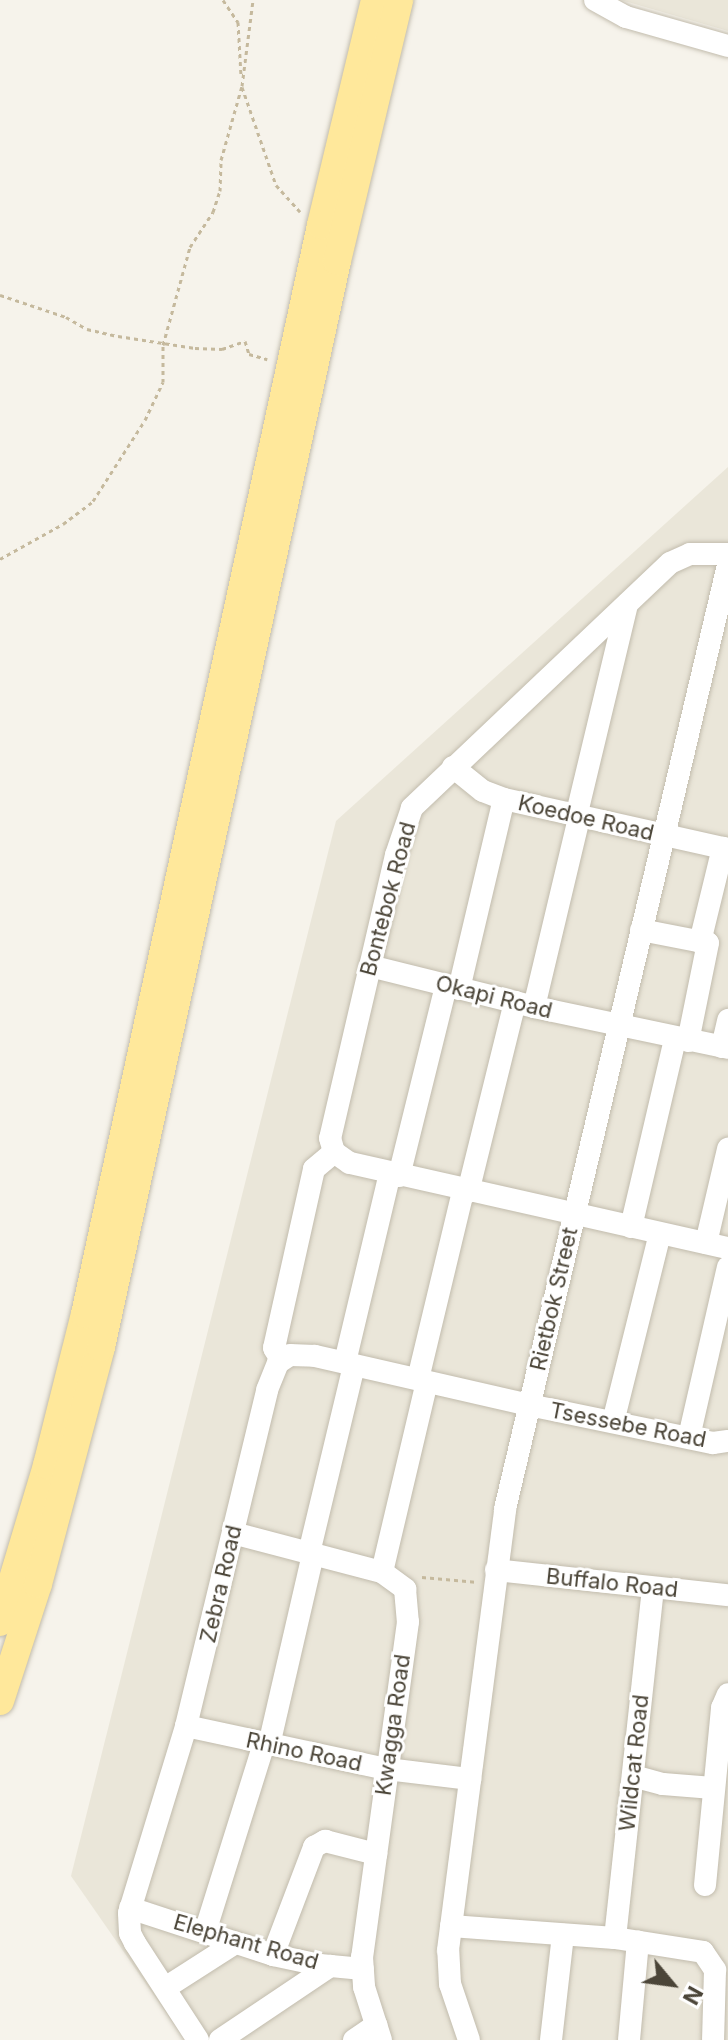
<!DOCTYPE html>
<style>
body{margin:0}
#map{position:relative;width:728px;height:2040px;overflow:hidden;background:#f6f3eb;font-family:Inter,sans-serif}
div>[style]{position:absolute}
.residential>*{inset:0;background:#eae6d9}
.path>*{height:3px;margin-top:-1.5px;transform-origin:0;background:repeating-linear-gradient(90deg,#c5b99d 0 4px,transparent 0 8px)}
.roads{filter:drop-shadow(0 0 2px #c2bcad) drop-shadow(0 0 2px #c2bcad)}
.minor>*{height:22px;margin:-11px;padding:0 11px;transform-origin:11px;border-radius:11px;background:#fff}
.major>*{height:28px;margin:-14px;padding:0 14px;transform-origin:14px;border-radius:14px;background:#ffe89b}
span{translate:-50% -50%;white-space:nowrap;text-align:center;line-height:1.15;-webkit-text-stroke:6px #fff;paint-order:stroke}
.street-label{font-size:22px;color:#4b4538}
.north{position:absolute;left:632px;top:1944px;width:80px;height:80px;-webkit-text-stroke:6px #fff;paint-order:stroke;rotate:119deg;font-size:22px;font-weight:700;line-height:32px;text-align:center;color:#4b4538}
.north::after{content:'';display:block;margin:auto;width:28px;height:36px;background:#4b4538;clip-path:polygon(50% 0,100% 100%,50% 72%,0 100%)}
</style>
<div id="map">
<div class="residential">
<div style="clip-path:polygon(621px 0,728px 0,728px 31px)"></div>
<div style="clip-path:polygon(728px 467px,728px 2040px,185px 2040px,71px 1876px,336px 821px)"></div>
</div>
<div class="path">
<div style="left:223px;top:0;width:27px;rotate:56deg"></div>
<div style="left:238px;top:22px;width:54px;rotate:86.8deg"></div>
<div style="left:242px;top:87px;width:104px;rotate:70.9deg"></div>
<div style="left:276px;top:185px;width:36px;rotate:48deg"></div>
<div style="left:0;top:295px;width:70px;rotate:18.4deg"></div>
<div style="left:66px;top:317px;width:24px;rotate:30deg"></div>
<div style="left:87px;top:329px;width:32px;rotate:13deg"></div>
<div style="left:118px;top:336px;width:78px;rotate:8.9deg"></div>
<div style="left:195px;top:348px;width:27px;rotate:2deg"></div>
<div style="left:222px;top:349px;width:24px;rotate:-19deg"></div>
<div style="left:245px;top:341px;width:14px;rotate:73deg"></div>
<div style="left:249px;top:354px;width:19px;rotate:16deg"></div>
<div style="left:0;top:559px;width:72px;rotate:-29.1deg"></div>
<div style="left:63px;top:524px;width:38px;rotate:-37deg"></div>
<div style="left:93px;top:501px;width:96px;rotate:-57.3deg"></div>
<div style="left:145px;top:420px;width:42px;rotate:-64.7deg"></div>
<div style="left:163px;top:382px;width:37px;rotate:-90deg"></div>
<div style="left:163px;top:345px;width:102px;rotate:-74.6deg"></div>
<div style="left:190px;top:247px;width:42px;rotate:-56.7deg"></div>
<div style="left:213px;top:212px;width:22px;rotate:-72deg"></div>
<div style="left:220px;top:191px;width:31px;rotate:-88deg"></div>
<div style="left:221px;top:160px;width:77px;rotate:-74.2deg"></div>
<div style="left:242px;top:86px;width:87px;rotate:-82.7deg"></div>
<div style="left:422px;top:1577px;width:56px;rotate:5.1deg"></div>
</div>
<div class="roads">
<div class="minor">
<div style="left:595px;top:0;width:35px;rotate:29deg"></div>
<div style="left:626px;top:17px;width:106px;rotate:15.9deg"></div>
<div style="left:728px;top:554px;width:38px;rotate:180deg"></div>
<div style="left:690px;top:554px;width:22px;rotate:156deg"></div>
<div style="left:670px;top:563px;width:356px;rotate:136.5deg"></div>
<div style="left:412px;top:808px;width:50px;rotate:108.8deg"></div>
<div style="left:396px;top:855px;width:291px;rotate:103.1deg"></div>
<div style="left:330px;top:1138px;width:15px;rotate:74deg"></div>
<div style="left:334px;top:1152px;width:19px;rotate:35deg"></div>
<div style="left:350px;top:1163px;width:387px;rotate:12.7deg"></div>
<div style="left:453px;top:767px;width:38px;rotate:39deg"></div>
<div style="left:483px;top:791px;width:22px;rotate:21deg"></div>
<div style="left:504px;top:799px;width:230px;rotate:12.6deg"></div>
<div style="left:576px;top:817px;width:219px;rotate:-76.5deg"></div>
<div style="left:641px;top:930px;width:68px;rotate:11deg"></div>
<div style="left:708px;top:943px;width:100px;rotate:101.5deg"></div>
<div style="left:700px;top:942px;width:97px;rotate:-76.3deg"></div>
<div style="left:370px;top:966px;width:169px;rotate:14deg"></div>
<div style="left:534px;top:1007px;width:198px;rotate:11.9deg"></div>
<div style="left:459px;top:989px;width:195px;rotate:-76.7deg"></div>
<div style="left:534px;top:1007px;width:194px;rotate:-76.6deg"></div>
<div style="left:722px;top:1047px;width:28px;rotate:-77deg"></div>
<div style="left:399px;top:1176px;width:196px;rotate:-76.1deg"></div>
<div style="left:468px;top:1192px;width:196px;rotate:-76.1deg"></div>
<div style="left:631px;top:1227px;width:193px;rotate:-76.8deg"></div>
<div style="left:706px;top:1243px;width:97px;rotate:-76.8deg"></div>
<div style="left:281px;top:1360px;width:14px;rotate:-120deg"></div>
<div style="left:274px;top:1348px;width:183px;rotate:-77.4deg"></div>
<div style="left:314px;top:1169px;width:26px;rotate:-40deg"></div>
<div style="left:345px;top:1362px;width:194px;rotate:-76.6deg"></div>
<div style="left:418px;top:1379px;width:193px;rotate:-76.5deg"></div>
<div style="left:613px;top:1422px;width:194px;rotate:-76deg"></div>
<div style="left:689px;top:1437px;width:174px;rotate:-77.1deg"></div>
<div style="left:233px;top:1533px;width:154px;rotate:14.7deg"></div>
<div style="left:382px;top:1572px;width:29px;rotate:36deg"></div>
<div style="left:405px;top:1589px;width:33px;rotate:85deg"></div>
<div style="left:408px;top:1622px;width:338px;rotate:97.8deg"></div>
<div style="left:362px;top:1957px;width:30px;rotate:86deg"></div>
<div style="left:364px;top:1987px;width:56px;rotate:72.2deg"></div>
<div style="left:309px;top:1553px;width:193px;rotate:-76.5deg"></div>
<div style="left:496px;top:1570px;width:233px;rotate:6.2deg"></div>
<div style="left:382px;top:1572px;width:195px;rotate:-76.7deg"></div>
<div style="left:186px;top:1726px;width:206px;rotate:12.1deg"></div>
<div style="left:387px;top:1769px;width:84px;rotate:6.9deg"></div>
<div style="left:269px;top:1745px;width:196px;rotate:-77deg"></div>
<div style="left:633px;top:1776px;width:31px;rotate:15deg"></div>
<div style="left:663px;top:1784px;width:50px;rotate:4.6deg"></div>
<div style="left:705px;top:1885px;width:178px;rotate:-84.5deg"></div>
<div style="left:722px;top:1708px;width:15px;rotate:-67deg"></div>
<div style="left:130px;top:1908px;width:151px;rotate:18.2deg"></div>
<div style="left:273px;top:1955px;width:48px;rotate:12deg"></div>
<div style="left:320px;top:1965px;width:43px;rotate:5.3deg"></div>
<div style="left:451px;top:1926px;width:164px;rotate:4.2deg"></div>
<div style="left:615px;top:1938px;width:89px;rotate:9deg"></div>
<div style="left:703px;top:1952px;width:22px;rotate:56deg"></div>
<div style="left:715px;top:1970px;width:70px;rotate:91.6deg"></div>
<div style="left:205px;top:1932px;width:197px;rotate:-72.6deg"></div>
<div style="left:615px;top:1938px;width:352px;rotate:-83.8deg"></div>
<div style="left:273px;top:1955px;width:116px;rotate:-69.2deg"></div>
<div style="left:314px;top:1847px;width:13px;rotate:-29deg"></div>
<div style="left:325px;top:1841px;width:53px;rotate:14.3deg"></div>
<div style="left:165px;top:1988px;width:83px;rotate:-32.7deg"></div>
<div style="left:198px;top:2040px;width:116px;rotate:-123deg"></div>
<div style="left:135px;top:1943px;width:11px;rotate:-117deg"></div>
<div style="left:130px;top:1933px;width:20px;rotate:-93deg"></div>
<div style="left:129px;top:1913px;width:195px;rotate:-73deg"></div>
<div style="left:186px;top:1726px;width:346px;rotate:-76.4deg"></div>
<div style="left:267px;top:1390px;width:29px;rotate:-68deg"></div>
<div style="left:278px;top:1363px;width:14px;rotate:-34deg"></div>
<div style="left:290px;top:1355px;width:25px;rotate:2deg"></div>
<div style="left:315px;top:1356px;width:220px;rotate:12.9deg"></div>
<div style="left:529px;top:1405px;width:188px;rotate:11.7deg"></div>
<div style="left:713px;top:1443px;width:15px;rotate:-8deg"></div>
<div style="left:220px;top:2040px;width:133px;rotate:-33.9deg"></div>
<div style="left:354px;top:2040px;width:27px;rotate:-34deg"></div>
<div style="left:469px;top:2040px;width:59px;rotate:-108.7deg"></div>
<div style="left:450px;top:1984px;width:34px;rotate:-93deg"></div>
<div style="left:448px;top:1950px;width:445px;rotate:-82.6deg"></div>
<div style="left:505px;top:1509px;width:970px;rotate:-76.71deg"></div>
<div style="left:551px;top:2040px;width:106px;rotate:-83.5deg"></div>
<div style="left:629px;top:2040px;width:99px;rotate:-84.8deg"></div>
</div>
<div class="major">
<div style="left:0;top:1622px;width:164px;rotate:-73.3deg"></div>
<div style="left:47px;top:1465px;width:156px;rotate:-75.9deg"></div>
<div style="left:85px;top:1314px;width:1114px;rotate:-77.77deg"></div>
<div style="left:321px;top:225px;width:231px;rotate:-76.5deg"></div>
<div style="left:0;top:1701px;width:123px;rotate:-72deg"></div>
<div style="left:38px;top:1584px;width:245px;rotate:-75.1deg"></div>
<div style="left:101px;top:1347px;width:1111px;rotate:-77.74deg"></div>
<div style="left:337px;top:261px;width:268px;rotate:-76.6deg"></div>
</div>
</div>
<div class="street-label">
<span style="left:586px;top:818px;rotate:13deg">Koedoe Road</span>
<span style="left:388px;top:899px;rotate:-75deg">Bontebok Road</span>
<span style="left:494px;top:997px;rotate:14deg">Okapi Road</span>
<span style="left:554px;top:1299px;rotate:-77deg">Rietbok Street</span>
<span style="left:628px;top:1425px;rotate:11deg">Tsessebe Road</span>
<span style="left:612px;top:1583px;rotate:6deg">Buffalo Road</span>
<span style="left:221px;top:1584px;rotate:-77deg">Zebra Road</span>
<span style="left:393px;top:1725px;rotate:-82deg">Kwagga Road</span>
<span style="left:304px;top:1752px;rotate:12deg">Rhino Road</span>
<span style="left:634px;top:1763px;rotate:-84deg">Wildcat Road</span>
<span style="left:246px;top:1942px;rotate:16deg">Elephant Road</span>
</div>
<div class="north">N</div>
</div>
